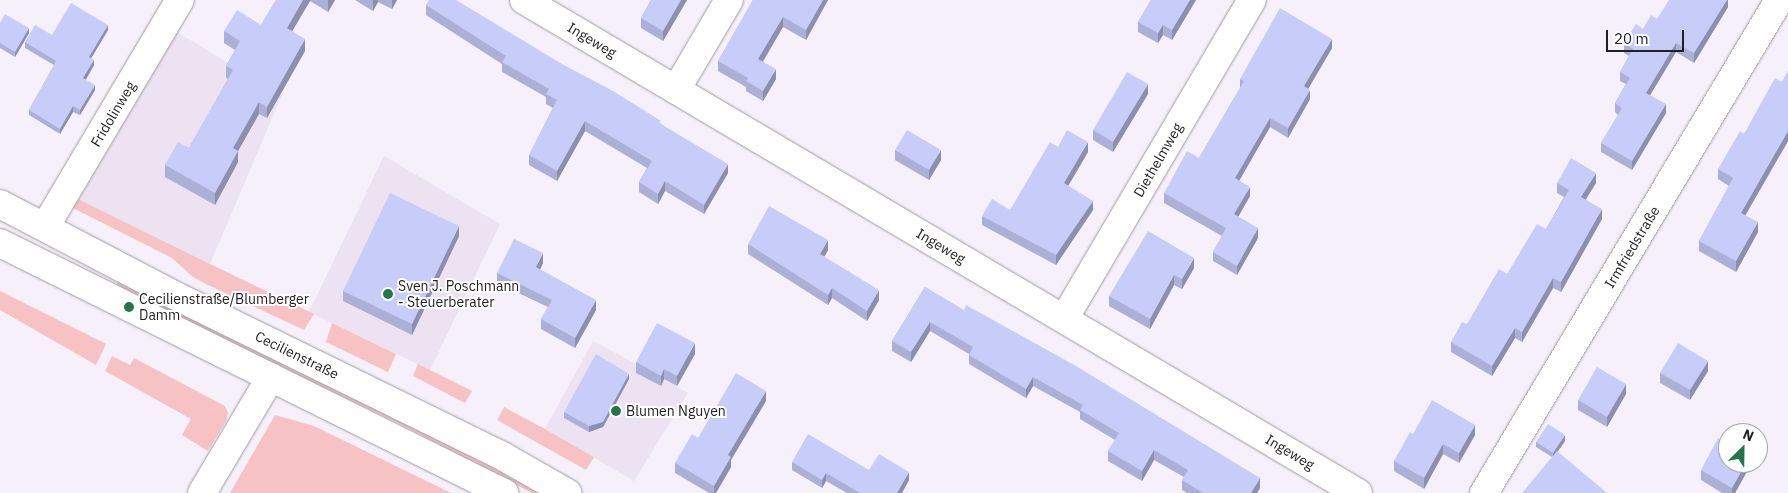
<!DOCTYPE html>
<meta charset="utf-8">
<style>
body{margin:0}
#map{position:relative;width:1788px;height:493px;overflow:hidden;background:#f5f0f9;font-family:"IBM Plex Sans",sans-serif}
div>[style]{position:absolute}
.built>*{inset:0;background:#ece2f1}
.green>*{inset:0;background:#f7c2c3}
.roads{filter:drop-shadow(0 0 1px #9f9aa2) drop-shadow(0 0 1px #9f9aa2)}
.street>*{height:28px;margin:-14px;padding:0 14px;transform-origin:14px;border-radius:14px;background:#fff}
.secondary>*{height:28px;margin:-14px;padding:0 14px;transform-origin:14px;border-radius:14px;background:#fff}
.wall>*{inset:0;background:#acafd6}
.shaded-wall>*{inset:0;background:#8c8fae}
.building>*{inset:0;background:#c8ccf9}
.dots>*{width:14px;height:14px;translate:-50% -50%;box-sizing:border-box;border:2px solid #fff;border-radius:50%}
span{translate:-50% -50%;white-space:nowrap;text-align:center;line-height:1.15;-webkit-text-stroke:4px #fff;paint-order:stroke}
.street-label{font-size:14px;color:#222023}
.poi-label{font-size:14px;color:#222023}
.left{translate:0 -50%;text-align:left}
.north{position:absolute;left:1718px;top:423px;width:50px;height:50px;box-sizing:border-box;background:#fff;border:1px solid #a7a6a7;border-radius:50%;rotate:23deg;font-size:14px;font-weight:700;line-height:20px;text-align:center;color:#222023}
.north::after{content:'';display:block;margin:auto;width:18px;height:22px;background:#247648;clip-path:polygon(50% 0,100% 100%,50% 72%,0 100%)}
.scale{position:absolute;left:1606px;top:30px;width:78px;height:22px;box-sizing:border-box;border:2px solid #222023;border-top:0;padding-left:6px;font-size:15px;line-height:18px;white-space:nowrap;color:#222023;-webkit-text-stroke:4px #fff;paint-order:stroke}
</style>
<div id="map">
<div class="built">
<div style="clip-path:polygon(175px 31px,282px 95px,210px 264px,76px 198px)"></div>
<div style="clip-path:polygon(384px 156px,500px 224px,430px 370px,309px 312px)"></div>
<div style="clip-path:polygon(593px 341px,640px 366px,636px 373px,661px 386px,664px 379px,688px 393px,634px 481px,545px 429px)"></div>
</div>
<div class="green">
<div style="clip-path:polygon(76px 198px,210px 264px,314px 314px,304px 330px,208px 285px,193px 277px,172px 258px,69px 206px)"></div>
<div style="clip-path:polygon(119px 279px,545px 493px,532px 493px,396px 422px,115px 288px)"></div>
<div style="clip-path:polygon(0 291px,106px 344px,96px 365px,0 310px)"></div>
<div style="clip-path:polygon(332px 323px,396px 354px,388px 372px,326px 342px)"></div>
<div style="clip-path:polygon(112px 356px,130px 365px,134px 358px,225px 406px,228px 413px,226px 421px,208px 451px,182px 435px,191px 419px,105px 371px)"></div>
<div style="clip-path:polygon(418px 364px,472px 391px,465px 403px,413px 376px)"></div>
<div style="clip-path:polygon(504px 407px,545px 429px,594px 457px,586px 470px,497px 420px)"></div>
<div style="clip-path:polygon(275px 415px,314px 426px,451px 493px,230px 493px)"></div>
</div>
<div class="roads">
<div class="street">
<div style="left:524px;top:0;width:969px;rotate:30.59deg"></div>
<div style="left:676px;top:90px;width:104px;rotate:-59.5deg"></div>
<div style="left:45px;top:227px;width:264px;rotate:-59.3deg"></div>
<div style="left:1064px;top:319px;width:370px;rotate:-59.5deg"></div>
<div style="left:202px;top:493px;width:135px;rotate:-59.3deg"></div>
<div style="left:1484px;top:493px;width:575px;rotate:-59.1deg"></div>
</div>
<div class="secondary">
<div style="left:0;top:204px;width:196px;rotate:27.6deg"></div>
<div style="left:174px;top:295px;width:368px;rotate:26.1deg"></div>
<div style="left:504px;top:457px;width:73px;rotate:29.7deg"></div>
<div style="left:0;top:243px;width:563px;rotate:26.38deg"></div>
</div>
</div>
<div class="wall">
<div style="clip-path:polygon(276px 0,335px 0,328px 12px,310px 1px,292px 31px,305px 51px,267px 118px,259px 114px,238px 151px,238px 162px,215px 205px,165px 177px,165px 165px,189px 148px,228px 79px,226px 78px,226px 66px,235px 50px,224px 43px,224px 31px,261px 25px)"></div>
<div style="clip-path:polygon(355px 0,397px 0,392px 9px,378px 2px,373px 11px)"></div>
<div style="clip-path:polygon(651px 0,687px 0,663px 41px,641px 28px,641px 18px)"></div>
<div style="clip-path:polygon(753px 0,828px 0,806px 40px,783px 27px,763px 62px,776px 79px,763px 101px,746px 91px,746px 87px,718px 71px,718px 61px)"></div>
<div style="clip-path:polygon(1151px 0,1196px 0,1172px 40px,1163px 35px,1158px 43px,1138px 32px,1138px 22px)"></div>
<div style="clip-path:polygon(1728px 0,1728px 7px,1694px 63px,1676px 52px,1650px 95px,1666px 113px,1632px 170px,1601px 152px,1601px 143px,1618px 115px,1615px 112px,1615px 103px,1626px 84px,1620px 81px,1620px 72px,1629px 56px,1624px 53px,1624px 43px,1643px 29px,1657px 19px)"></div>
<div style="clip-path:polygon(426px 5px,661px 124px,728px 173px,704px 214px,665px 191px,658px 204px,639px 192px,639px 182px,647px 168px,585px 131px,557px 181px,529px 165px,529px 155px,553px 108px,546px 104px,546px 97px,502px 72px,502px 64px,426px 15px)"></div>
<div style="clip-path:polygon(0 23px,29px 33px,15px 57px,0 48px)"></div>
<div style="clip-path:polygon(108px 30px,91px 58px,94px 65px,86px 80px,95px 90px,80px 115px,73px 112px,60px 134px,29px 115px,29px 110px,54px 65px,25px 48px,25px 42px,52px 35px)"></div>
<div style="clip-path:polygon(1332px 48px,1308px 89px,1310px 99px,1288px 138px,1270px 127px,1239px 181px,1250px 196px,1238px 217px,1258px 238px,1237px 275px,1213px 261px,1213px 252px,1222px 236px,1164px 203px,1164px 193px,1199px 158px,1240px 88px,1240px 79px)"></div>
<div style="clip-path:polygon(1788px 71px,1788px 141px,1745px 215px,1758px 232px,1736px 272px,1699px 251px,1699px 241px,1729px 186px,1718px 179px,1718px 169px,1782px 82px)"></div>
<div style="clip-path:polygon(1148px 94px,1113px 152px,1093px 140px,1093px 130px)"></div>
<div style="clip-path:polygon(1058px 147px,1088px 152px,1068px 186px,1093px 210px,1056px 265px,982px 225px,982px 216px,1010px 210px)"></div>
<div style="clip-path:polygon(895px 150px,941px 160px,929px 180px,895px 160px)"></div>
<div style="clip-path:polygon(1557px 183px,1596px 183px,1586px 199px,1602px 219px,1561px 292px,1553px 288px,1522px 342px,1515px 338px,1492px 376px,1451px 352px,1451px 342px,1467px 324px,1507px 274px,1546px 229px,1564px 197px,1557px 193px)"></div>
<div style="clip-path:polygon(459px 236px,412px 335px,343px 301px,343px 291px)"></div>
<div style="clip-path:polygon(748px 244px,828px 250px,824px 257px,879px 300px,867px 321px,832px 298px,828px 305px,748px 254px)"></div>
<div style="clip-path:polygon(543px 263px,540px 270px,596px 310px,575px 348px,541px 329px,541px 319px,548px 307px,497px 283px,497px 273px)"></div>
<div style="clip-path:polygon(1194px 268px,1182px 289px,1174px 285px,1150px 329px,1109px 306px,1109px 296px)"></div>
<div style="clip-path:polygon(925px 287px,1260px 488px,1257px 493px,1187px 493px,1182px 490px,1182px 480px,1184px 477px,1154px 460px,1142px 481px,1108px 461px,1108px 451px,1115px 440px,1080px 419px,1080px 412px,1033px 386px,1026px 398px,969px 364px,969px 354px,930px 331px,911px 362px,892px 351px,892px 341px)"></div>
<div style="clip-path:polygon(695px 354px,677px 386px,664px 379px,661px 386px,636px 373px,636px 362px)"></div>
<div style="clip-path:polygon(1708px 371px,1690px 400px,1660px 383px,1660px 373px)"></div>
<div style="clip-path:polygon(629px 379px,603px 427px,589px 432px,564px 418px,564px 412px)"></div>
<div style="clip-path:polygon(1626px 394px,1607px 427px,1578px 410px,1578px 400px)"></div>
<div style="clip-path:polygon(766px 401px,731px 460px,731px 467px,716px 493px,709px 493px,675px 473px,675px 463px,698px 438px)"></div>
<div style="clip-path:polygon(1413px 434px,1475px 435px,1459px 463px,1443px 454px,1424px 489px,1394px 471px,1394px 461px)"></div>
<div style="clip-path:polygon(1565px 441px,1558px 451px,1552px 457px,1536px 447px,1536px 442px)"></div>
<div style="clip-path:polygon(792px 462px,869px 470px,909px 480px,902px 493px,847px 493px,826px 481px,822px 488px,792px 470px)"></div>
<div style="clip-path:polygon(1750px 463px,1750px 466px,1735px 493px,1722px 493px,1701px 480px,1701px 470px)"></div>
</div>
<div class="shaded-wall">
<div style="clip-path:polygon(303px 0,310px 0,310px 1px,287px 40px,287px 28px)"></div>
<div style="clip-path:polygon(328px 0,335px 0,328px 12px)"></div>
<div style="clip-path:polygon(373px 0,378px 0,378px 2px,373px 11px)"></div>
<div style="clip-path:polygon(392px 0,397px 0,392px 9px)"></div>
<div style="clip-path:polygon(681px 0,687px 0,663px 41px,663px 31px)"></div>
<div style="clip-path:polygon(823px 0,828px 0,806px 40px,806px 30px)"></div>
<div style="clip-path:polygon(1190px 0,1196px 0,1172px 40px,1172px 30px)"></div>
<div style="clip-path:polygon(1727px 0,1728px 0,1728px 7px,1694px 63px,1694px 53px)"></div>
<div style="clip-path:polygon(783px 17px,783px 27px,758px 69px,758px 59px)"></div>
<div style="clip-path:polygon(108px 25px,108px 30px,89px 62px,89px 57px)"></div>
<div style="clip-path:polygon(1163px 25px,1163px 35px,1158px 43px,1158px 33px)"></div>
<div style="clip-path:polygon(29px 28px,29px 33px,15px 57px,15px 52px)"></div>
<div style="clip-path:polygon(305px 39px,305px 51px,267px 118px,267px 107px)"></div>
<div style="clip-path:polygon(1332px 39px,1332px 48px,1304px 96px,1304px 86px)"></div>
<div style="clip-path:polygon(1676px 43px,1676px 52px,1646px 102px,1646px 93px)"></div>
<div style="clip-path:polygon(94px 60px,94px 65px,83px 84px,83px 78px)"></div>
<div style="clip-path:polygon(776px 69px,776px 79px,763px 101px,763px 91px)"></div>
<div style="clip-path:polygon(1148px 84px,1148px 94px,1113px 152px,1113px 142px)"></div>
<div style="clip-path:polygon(95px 85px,95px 90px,80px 115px,80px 110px)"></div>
<div style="clip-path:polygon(1310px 90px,1310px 99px,1288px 138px,1288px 128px)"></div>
<div style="clip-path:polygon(259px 102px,259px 114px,238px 151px,238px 162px,215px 205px,215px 193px,233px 148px)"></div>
<div style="clip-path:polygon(1666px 104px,1666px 113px,1632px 170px,1632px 161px)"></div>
<div style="clip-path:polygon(73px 106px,73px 112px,60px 134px,60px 129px)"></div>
<div style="clip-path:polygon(1270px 118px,1270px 127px,1235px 188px,1235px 178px)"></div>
<div style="clip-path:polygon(585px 121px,585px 131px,557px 181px,557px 171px)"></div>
<div style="clip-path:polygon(1788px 131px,1788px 141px,1741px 223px,1741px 213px)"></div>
<div style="clip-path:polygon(1088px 142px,1088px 152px,1064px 193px,1064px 183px)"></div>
<div style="clip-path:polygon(941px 150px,941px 160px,929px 180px,929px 170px)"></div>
<div style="clip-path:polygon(728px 164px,728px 173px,704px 214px,704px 205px)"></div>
<div style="clip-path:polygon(1596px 173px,1596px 183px,1581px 207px,1581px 197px)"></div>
<div style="clip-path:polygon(665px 181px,665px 191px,658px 204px,658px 194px)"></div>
<div style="clip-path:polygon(1250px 187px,1250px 196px,1234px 224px,1234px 214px)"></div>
<div style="clip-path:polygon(1093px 201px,1093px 210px,1056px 265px,1056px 255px)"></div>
<div style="clip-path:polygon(1602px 209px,1602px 219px,1561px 292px,1561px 282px)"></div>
<div style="clip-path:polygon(1758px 222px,1758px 232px,1736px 272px,1736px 261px)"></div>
<div style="clip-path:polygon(459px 226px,459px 236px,412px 335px,412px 324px)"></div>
<div style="clip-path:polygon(1258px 228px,1258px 238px,1237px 275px,1237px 266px)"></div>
<div style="clip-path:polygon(828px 240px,828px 250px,820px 264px,820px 254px)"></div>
<div style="clip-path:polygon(543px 253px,543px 263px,536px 278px,536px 267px)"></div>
<div style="clip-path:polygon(1194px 258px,1194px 268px,1182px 289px,1182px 279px)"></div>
<div style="clip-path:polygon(1174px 275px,1174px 285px,1150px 329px,1150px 319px)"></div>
<div style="clip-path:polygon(1553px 278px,1553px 288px,1522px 342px,1522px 332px)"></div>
<div style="clip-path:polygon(832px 288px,832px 298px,828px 305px,828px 295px)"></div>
<div style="clip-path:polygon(879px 290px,879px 300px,867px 321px,867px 311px)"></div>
<div style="clip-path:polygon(596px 300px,596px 310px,575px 348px,575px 338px)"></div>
<div style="clip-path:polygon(930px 322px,930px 331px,911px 362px,911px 352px)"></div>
<div style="clip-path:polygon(1515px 328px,1515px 338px,1492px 376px,1492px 366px)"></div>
<div style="clip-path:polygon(695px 343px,695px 354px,677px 386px,677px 376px)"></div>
<div style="clip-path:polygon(1708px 361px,1708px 371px,1690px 400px,1690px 390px)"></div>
<div style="clip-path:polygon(664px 369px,664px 379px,661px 386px,661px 376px)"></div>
<div style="clip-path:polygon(629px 374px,629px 379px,603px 427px,589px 432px,589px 426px)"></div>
<div style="clip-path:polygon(1033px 377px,1033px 386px,1026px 398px,1026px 389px)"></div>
<div style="clip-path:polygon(1626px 384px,1626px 394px,1607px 427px,1607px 417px)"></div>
<div style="clip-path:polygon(766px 391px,766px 401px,731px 460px,731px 467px,716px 493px,714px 493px,714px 486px,728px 455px)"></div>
<div style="clip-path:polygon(1475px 425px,1475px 435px,1459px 463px,1459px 453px)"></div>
<div style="clip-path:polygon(1565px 435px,1565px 441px,1553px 458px,1553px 453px)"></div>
<div style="clip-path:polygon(1443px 444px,1443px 454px,1424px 489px,1424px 478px)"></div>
<div style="clip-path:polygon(1154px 450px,1154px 460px,1142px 481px,1142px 471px)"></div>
<div style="clip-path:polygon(1746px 463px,1750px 463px,1750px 466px,1735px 493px,1732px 493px,1732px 488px)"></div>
<div style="clip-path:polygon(909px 472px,909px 480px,902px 493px,897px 493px)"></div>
<div style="clip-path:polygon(826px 473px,826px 481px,822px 488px,822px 480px)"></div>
<div style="clip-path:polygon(1260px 478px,1260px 488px,1257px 493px,1251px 493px)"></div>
</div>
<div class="building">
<div style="clip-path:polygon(276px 0,303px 0,287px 28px,305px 39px,267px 107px,259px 102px,233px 148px,238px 151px,215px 193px,165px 165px,178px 142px,189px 148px,233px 70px,226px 66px,240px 41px,224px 31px,237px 10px,261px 25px)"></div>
<div style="clip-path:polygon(429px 0,456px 0,562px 64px,613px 91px,661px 121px,659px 123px,728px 164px,704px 205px,665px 181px,658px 194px,639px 182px,652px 161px,585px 121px,557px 171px,529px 155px,557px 100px,546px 94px,549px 89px,502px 62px,506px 56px,426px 5px)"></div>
<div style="clip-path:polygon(651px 0,681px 0,663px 31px,641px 18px)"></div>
<div style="clip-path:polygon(753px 0,823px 0,806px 30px,783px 17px,758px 59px,776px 69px,763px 91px,746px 81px,748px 78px,718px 61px)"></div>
<div style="clip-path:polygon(1151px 0,1190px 0,1172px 30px,1163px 25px,1158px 33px,1138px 22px)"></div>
<div style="clip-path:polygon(1669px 0,1727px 0,1694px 53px,1676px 43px,1646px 93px,1666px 104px,1632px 161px,1601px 143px,1622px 108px,1615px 103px,1630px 78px,1620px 72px,1633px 49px,1624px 43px,1636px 24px,1643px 29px,1651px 15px,1657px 19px)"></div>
<div style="clip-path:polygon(71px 3px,108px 25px,89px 57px,94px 60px,83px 78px,95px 85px,80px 110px,73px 106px,60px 129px,29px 110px,56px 61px,25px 42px,35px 25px,52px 35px)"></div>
<div style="clip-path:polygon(1280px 8px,1332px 39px,1304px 86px,1310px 90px,1288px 128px,1270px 118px,1235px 178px,1250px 187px,1234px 214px,1258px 228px,1237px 266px,1213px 252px,1226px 228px,1164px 193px,1187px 151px,1199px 158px,1244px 81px,1240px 79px)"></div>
<div style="clip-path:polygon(5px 14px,29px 28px,15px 52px,0 43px,0 23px)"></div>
<div style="clip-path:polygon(1788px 71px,1788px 131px,1741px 213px,1758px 222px,1736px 261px,1699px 241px,1733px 178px,1718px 169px,1740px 131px,1744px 134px,1775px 78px,1782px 82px)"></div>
<div style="clip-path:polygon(1127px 72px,1148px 84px,1113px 142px,1093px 130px)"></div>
<div style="clip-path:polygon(907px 130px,941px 150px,929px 170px,895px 150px)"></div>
<div style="clip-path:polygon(1067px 130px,1088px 142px,1064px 183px,1093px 201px,1056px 255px,982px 216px,992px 199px,1010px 210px,1050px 142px,1058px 147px)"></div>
<div style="clip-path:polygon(1571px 158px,1596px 173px,1581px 197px,1602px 209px,1561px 282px,1553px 278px,1522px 332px,1515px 328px,1492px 366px,1451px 342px,1462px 322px,1467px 324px,1499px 269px,1507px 274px,1537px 224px,1546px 229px,1569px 190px,1557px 183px)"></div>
<div style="clip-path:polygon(390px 193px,459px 226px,412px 324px,343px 291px)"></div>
<div style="clip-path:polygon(769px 206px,828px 240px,820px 254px,879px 290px,867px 311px,832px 288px,828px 295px,748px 244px)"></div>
<div style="clip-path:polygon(1148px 231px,1194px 258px,1182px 279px,1174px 275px,1150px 319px,1109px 296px)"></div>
<div style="clip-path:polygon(514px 239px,543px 253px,536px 267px,596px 300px,575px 338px,541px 319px,552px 300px,497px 273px)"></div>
<div style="clip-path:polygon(925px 287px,964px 310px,966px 305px,1076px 366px,1260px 478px,1251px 493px,1203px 493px,1182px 480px,1188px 470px,1154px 450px,1142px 471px,1108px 451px,1119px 433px,1080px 410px,1083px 405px,1033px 377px,1026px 389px,969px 355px,973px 347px,930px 322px,911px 352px,892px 341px)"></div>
<div style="clip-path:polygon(657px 323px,695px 343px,677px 376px,664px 369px,661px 376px,636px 362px)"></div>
<div style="clip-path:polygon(1678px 343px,1708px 361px,1690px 390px,1660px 373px)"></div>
<div style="clip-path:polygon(596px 354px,629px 374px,603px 422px,589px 426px,564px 412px)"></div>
<div style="clip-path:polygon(1597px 367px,1626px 384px,1607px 417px,1578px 400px)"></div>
<div style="clip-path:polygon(736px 373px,766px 391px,728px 455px,731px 457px,714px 486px,675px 463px,692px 434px,698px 438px)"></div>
<div style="clip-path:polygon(1432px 400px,1475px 425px,1459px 453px,1443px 444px,1424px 478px,1394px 461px,1410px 432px,1413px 434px)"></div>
<div style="clip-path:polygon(1548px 424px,1565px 435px,1553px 453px,1536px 442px)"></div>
<div style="clip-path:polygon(808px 434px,869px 470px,879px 454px,909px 472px,897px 493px,860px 493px,826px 473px,822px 480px,792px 462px)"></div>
<div style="clip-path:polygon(1718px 438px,1728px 444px,1728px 463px,1746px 463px,1732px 488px,1701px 470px)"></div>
<div style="clip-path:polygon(1557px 451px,1607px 493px,1522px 493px)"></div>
</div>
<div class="dots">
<div style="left:388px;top:294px;background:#247648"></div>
<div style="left:129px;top:307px;background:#247648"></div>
<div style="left:616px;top:411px;background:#247648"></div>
</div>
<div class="street-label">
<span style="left:592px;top:40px;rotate:31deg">Ingeweg</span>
<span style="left:113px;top:114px;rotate:-59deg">Fridolinweg</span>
<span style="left:1158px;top:160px;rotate:-60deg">Diethelmweg</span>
<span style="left:941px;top:246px;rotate:31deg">Ingeweg</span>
<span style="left:1632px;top:247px;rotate:-59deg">Irmfriedstraße</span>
<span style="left:297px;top:355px;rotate:26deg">Cecilienstraße</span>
<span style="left:1290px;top:452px;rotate:31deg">Ingeweg</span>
</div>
<div class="poi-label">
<span class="left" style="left:398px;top:294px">Sven J. Poschmann<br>- Steuerberater</span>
<span class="left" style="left:139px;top:307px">Cecilienstraße/Blumberger<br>Damm</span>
<span class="left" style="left:626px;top:411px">Blumen Nguyen</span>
</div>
<div class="north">N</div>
<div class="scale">20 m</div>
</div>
